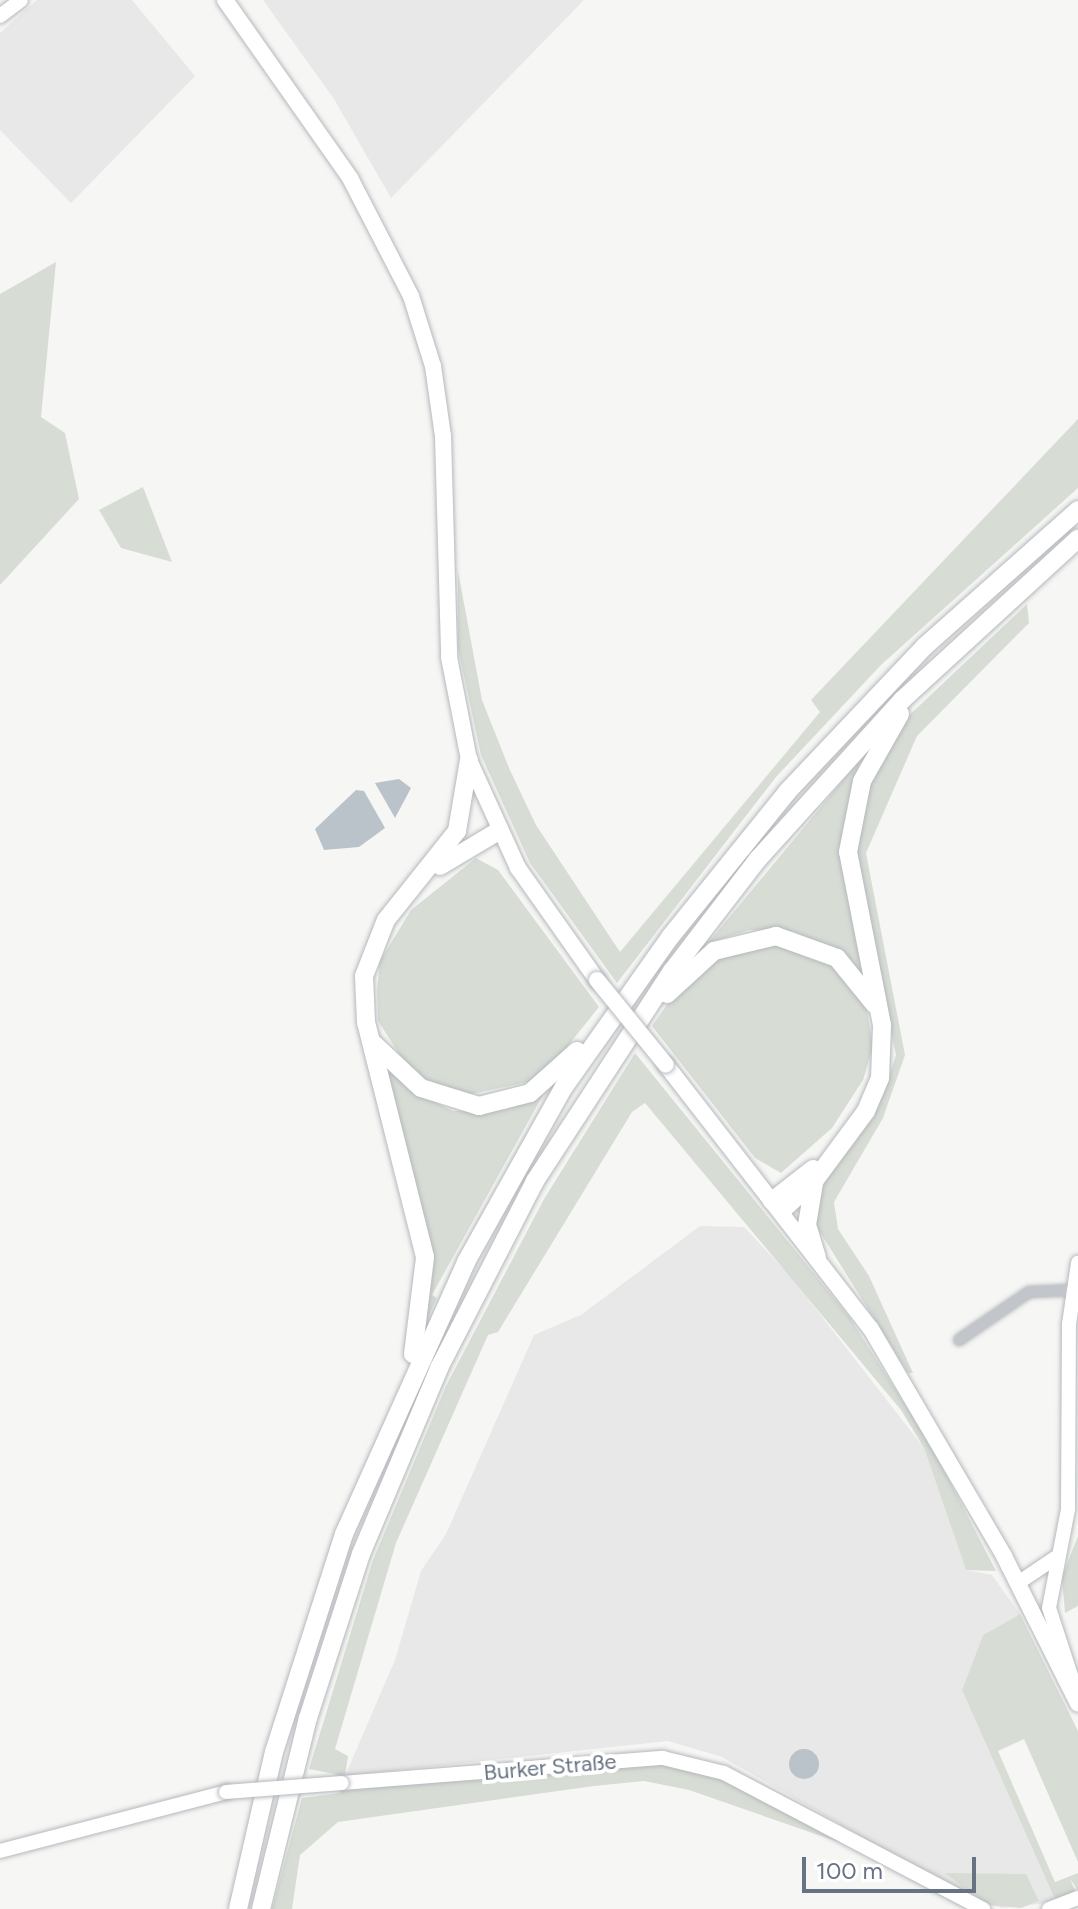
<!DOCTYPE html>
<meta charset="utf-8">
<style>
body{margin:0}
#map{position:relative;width:1078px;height:1909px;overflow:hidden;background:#f6f7f4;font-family:Figtree,sans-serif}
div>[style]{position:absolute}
.built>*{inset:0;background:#e7e8e7}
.green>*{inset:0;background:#d7ddd5}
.water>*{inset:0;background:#bac3c9}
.round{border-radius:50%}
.roads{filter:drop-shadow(0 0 2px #b5b8bd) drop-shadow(0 0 2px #b5b8bd)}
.street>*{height:10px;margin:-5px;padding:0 5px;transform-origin:5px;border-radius:5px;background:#c2c5c9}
.secondary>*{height:14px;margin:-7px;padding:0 7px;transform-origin:7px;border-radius:7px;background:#fff}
.primary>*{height:16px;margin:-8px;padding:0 8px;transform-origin:8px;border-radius:8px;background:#fff}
.highway>*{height:18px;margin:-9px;padding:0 9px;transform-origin:9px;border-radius:9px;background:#fff}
.bridges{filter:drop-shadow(0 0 2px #b5b8bd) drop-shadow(0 0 2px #b5b8bd)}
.secondary-bridge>*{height:14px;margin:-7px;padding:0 7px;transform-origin:7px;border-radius:7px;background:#fff}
.primary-bridge>*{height:16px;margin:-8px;padding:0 8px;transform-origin:8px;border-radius:8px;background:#fff}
span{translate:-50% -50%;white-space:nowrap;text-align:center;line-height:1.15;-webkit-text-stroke:8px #fff;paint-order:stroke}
.street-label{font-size:22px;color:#677383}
.scale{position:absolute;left:802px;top:1857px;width:174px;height:36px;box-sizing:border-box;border:4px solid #677383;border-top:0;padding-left:10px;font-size:24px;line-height:28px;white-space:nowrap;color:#677383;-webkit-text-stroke:6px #fff;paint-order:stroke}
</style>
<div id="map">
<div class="built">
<div style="clip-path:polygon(37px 0,132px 0,195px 76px,71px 203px,0 130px,0 33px)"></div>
<div style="clip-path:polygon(263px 0,584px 0,391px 198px,334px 99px)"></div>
<div style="clip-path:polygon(700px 1226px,744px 1227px,791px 1277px,924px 1448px,966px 1570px,992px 1575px,1020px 1614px,983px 1635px,962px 1690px,1056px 1902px,1002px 1908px,970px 1898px,722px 1757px,668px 1741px,345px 1776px,395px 1660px,421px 1571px,446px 1534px,534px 1335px,581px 1315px)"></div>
</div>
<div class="green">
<div style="clip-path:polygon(56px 262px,41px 417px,65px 433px,79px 499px,0 585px,0 294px)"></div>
<div style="clip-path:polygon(1078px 419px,1078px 488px,881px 665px,776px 777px,617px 983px,530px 863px,481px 755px,458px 648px,458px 571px,482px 700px,509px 768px,536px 825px,620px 952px,820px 712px,811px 700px)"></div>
<div style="clip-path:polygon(143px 487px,172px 562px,121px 548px,99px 510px)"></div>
<div style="clip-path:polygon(1027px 604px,1029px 623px,917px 736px,866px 853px,905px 1055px,883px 1118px,834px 1202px,838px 1229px,869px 1276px,913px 1373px,908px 1373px,815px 1224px,815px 1195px,883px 1096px,896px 1055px,855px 857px,866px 786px,901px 723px)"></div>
<div style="clip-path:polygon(859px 761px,843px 869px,869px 983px,840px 953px,793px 931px,749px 930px,708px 943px)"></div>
<div style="clip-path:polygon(476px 858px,498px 870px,599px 1007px,554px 1063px,528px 1082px,467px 1095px,422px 1078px,405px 1063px,378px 1021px,377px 990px,380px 961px,411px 910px)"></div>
<div style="clip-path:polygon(781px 940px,832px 960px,866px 1005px,873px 1047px,863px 1080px,832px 1128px,781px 1173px,755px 1158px,652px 1026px,678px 989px,719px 954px)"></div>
<div style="clip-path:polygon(635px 1053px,850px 1318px,933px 1449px,996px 1571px,966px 1570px,924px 1448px,901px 1410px,645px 1103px,632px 1112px,498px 1332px,488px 1335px,396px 1543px,335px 1749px,348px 1756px,345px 1776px,309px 1769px,373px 1560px,446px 1386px,544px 1199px)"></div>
<div style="clip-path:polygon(385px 1066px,408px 1089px,453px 1111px,505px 1110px,543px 1095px,432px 1295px,437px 1298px,419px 1336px,429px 1283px)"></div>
<div style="clip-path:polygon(1078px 1536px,1078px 1606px,1065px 1613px,1062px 1577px)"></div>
<div style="clip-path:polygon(1020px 1614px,1078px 1731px,1078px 1862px,1024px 1739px,998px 1751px,1055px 1882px,1078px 1873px,1078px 1890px,1070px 1879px,1076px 1893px,1056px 1902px,962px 1690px,983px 1635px)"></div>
<div style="clip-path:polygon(663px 1759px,699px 1767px,870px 1853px,689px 1790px,644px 1781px,594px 1786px,338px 1822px,300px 1855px,292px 1909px,272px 1909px,302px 1798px,340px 1793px,343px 1784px)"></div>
<div style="clip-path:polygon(945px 1873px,1026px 1874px,1039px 1901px,1021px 1908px,987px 1905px)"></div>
</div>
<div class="water">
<div style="clip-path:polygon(399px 779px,411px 788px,395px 818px,375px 783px)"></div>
<div style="clip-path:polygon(356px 790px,364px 791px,385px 828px,359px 847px,324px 850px,315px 829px)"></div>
<div class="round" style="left:789px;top:1749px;width:30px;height:30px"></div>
</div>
<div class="roads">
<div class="street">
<div style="left:959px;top:1340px;width:85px;rotate:-34.4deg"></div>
<div style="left:1029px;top:1292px;width:44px;rotate:-2.6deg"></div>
</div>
<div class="secondary">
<div style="left:0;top:16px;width:26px;rotate:-37deg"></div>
<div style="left:1018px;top:1583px;width:45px;rotate:-34deg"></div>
<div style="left:1077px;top:1694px;width:90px;rotate:-108deg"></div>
<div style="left:1049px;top:1608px;width:101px;rotate:-79.1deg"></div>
<div style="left:1068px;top:1509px;width:185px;rotate:-89.7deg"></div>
<div style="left:1069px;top:1324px;width:62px;rotate:-81.6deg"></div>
<div style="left:342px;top:1783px;width:322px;rotate:-4.5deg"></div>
<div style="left:663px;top:1758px;width:63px;rotate:13.8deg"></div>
<div style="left:724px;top:1773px;width:293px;rotate:27.7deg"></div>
<div style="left:0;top:1851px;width:234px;rotate:-14.6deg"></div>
<div style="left:1049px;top:1909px;width:31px;rotate:-21deg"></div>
</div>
<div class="primary">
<div style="left:225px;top:0;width:218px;rotate:54.9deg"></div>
<div style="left:350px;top:178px;width:133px;rotate:62.7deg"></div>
<div style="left:411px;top:296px;width:73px;rotate:72.6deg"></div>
<div style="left:433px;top:366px;width:71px;rotate:81.9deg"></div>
<div style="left:443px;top:436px;width:221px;rotate:88.4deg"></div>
<div style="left:449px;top:657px;width:105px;rotate:79deg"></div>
<div style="left:469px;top:760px;width:119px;rotate:65.6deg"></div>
<div style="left:518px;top:868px;width:137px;rotate:54.8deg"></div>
<div style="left:666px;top:1065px;width:334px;rotate:52.2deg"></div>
<div style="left:871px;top:1329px;width:263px;rotate:59.6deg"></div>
<div style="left:1004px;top:1556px;width:165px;rotate:63.4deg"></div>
</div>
<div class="highway">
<div style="left:440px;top:866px;width:66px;rotate:-30.8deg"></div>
<div style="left:667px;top:994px;width:64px;rotate:-42.5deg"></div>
<div style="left:714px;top:951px;width:64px;rotate:-13.6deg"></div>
<div style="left:776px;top:936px;width:65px;rotate:19.8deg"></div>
<div style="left:837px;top:958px;width:60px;rotate:51deg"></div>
<div style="left:374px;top:1044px;width:64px;rotate:43.1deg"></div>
<div style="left:421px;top:1088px;width:61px;rotate:17.2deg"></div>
<div style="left:479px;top:1106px;width:53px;rotate:-14.3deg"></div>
<div style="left:530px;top:1093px;width:63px;rotate:-41.8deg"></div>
<div style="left:814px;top:1183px;width:43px;rotate:99.5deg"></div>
<div style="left:807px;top:1225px;width:34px;rotate:73deg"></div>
<div style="left:772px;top:1201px;width:52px;rotate:-38deg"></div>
<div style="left:781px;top:1211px;width:46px;rotate:-42.4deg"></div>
<div style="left:815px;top:1180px;width:86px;rotate:-53.5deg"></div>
<div style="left:866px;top:1111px;width:36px;rotate:-67deg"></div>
<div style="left:880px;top:1078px;width:53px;rotate:-87.8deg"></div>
<div style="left:882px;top:1025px;width:176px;rotate:-101.1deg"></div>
<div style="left:848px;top:852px;width:72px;rotate:-78.8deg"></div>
<div style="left:862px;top:781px;width:77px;rotate:-60.4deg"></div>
<div style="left:413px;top:1354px;width:98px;rotate:-82.9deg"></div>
<div style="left:425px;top:1257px;width:242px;rotate:-104.1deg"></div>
<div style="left:366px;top:1022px;width:46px;rotate:-92.5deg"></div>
<div style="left:364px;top:976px;width:60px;rotate:-68.6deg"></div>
<div style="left:386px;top:920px;width:114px;rotate:-51.4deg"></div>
<div style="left:457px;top:831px;width:72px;rotate:-80.4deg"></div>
<div style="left:238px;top:1909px;width:161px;rotate:-77.1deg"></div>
<div style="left:274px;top:1752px;width:229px;rotate:-72.2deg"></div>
<div style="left:344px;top:1534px;width:298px;rotate:-65.8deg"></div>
<div style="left:466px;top:1262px;width:201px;rotate:-60.8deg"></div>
<div style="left:564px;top:1087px;width:185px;rotate:-54.7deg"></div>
<div style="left:671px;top:936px;width:185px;rotate:-51.1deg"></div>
<div style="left:787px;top:792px;width:201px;rotate:-46.6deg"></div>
<div style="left:925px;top:646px;width:205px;rotate:-41.6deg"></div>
<div style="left:261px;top:1909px;width:197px;rotate:-76.2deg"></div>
<div style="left:308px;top:1718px;width:172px;rotate:-72.1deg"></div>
<div style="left:361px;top:1554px;width:202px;rotate:-67.2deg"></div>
<div style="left:439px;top:1368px;width:210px;rotate:-62.8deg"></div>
<div style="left:535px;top:1181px;width:251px;rotate:-56.9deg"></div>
<div style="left:672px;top:971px;width:141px;rotate:-52.5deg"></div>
<div style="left:758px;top:859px;width:215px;rotate:-47.8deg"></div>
<div style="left:902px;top:700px;width:239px;rotate:-42.5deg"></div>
</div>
</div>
<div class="bridges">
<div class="secondary-bridge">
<div style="left:226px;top:1792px;width:116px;rotate:-4.4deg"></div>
</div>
<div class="primary-bridge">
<div style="left:597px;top:980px;width:109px;rotate:50.9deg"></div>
</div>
</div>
<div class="street-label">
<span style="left:550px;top:1767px;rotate:-5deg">Burker Straße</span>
</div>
<div class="scale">100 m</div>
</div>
